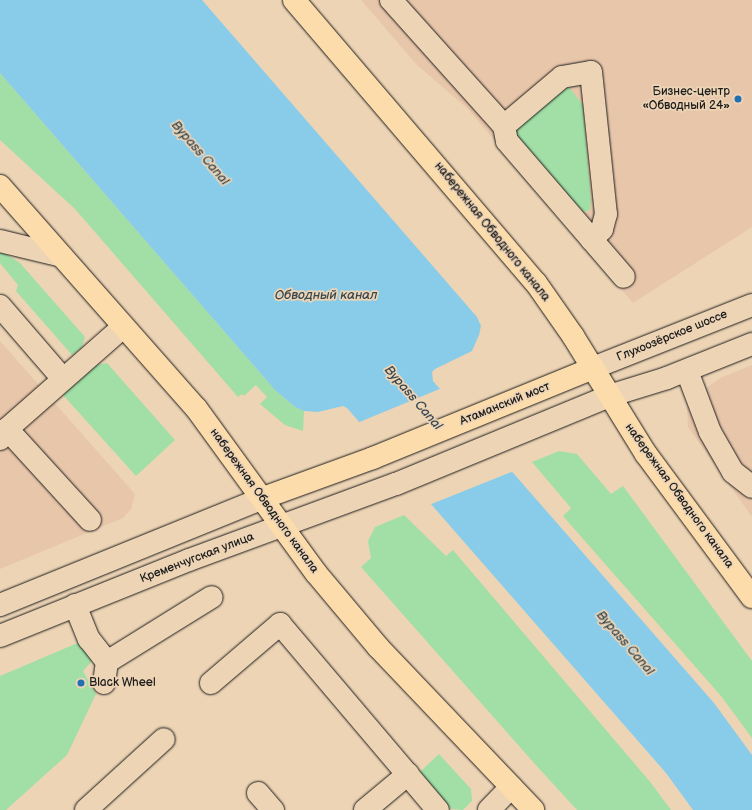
<!DOCTYPE html>
<meta charset="utf-8">
<style>
body{margin:0}
#map{position:relative;width:752px;height:810px;overflow:hidden;background:#edd4b5;font-family:"Balsamiq Sans",sans-serif}
div>[style]{position:absolute}
.built>*{inset:0;background:#e8c6aa}
.green>*{inset:0;background:#a1dfa6}
.water>*{inset:0;background:#89ccea}
.pier>*{inset:0;background:#edd4b5}
.roads{filter:drop-shadow(0 0 1px #1c1c1c) drop-shadow(0 0 1px #1c1c1c)}
.minor>*{height:22px;margin:-11px;padding:0 11px;transform-origin:11px;border-radius:11px;background:#edd4b5}
.major>*{height:22px;margin:-11px;padding:0 11px;transform-origin:11px;border-radius:11px;background:#fddcac}
.dots>*{width:11px;height:11px;translate:-50% -50%;box-sizing:border-box;border:2px solid #edd4b5;border-radius:50%}
span{translate:-50% -50%;white-space:nowrap;text-align:center;line-height:1.15;-webkit-text-stroke:3.5px #edd4b5;paint-order:stroke}
.poi-label{font-size:12px;color:#1c1c1c}
.right{translate:-100% -50%;text-align:right}
.left{translate:0 -50%;text-align:left}
.street-label{font-size:12px;color:#1c1c1c}
.water-label{font-size:13px;color:#374850;font-style:italic}
</style>
<div id="map">
<div class="built">
<div style="clip-path:polygon(361px 0,752px 0,752px 227px,633px 303px,467px 108px,417px 65px)"></div>
<div style="clip-path:polygon(0 341px,135px 494px,131px 509px,123px 518px,0 569px)"></div>
<div style="clip-path:polygon(752px 365px,752px 517px,688px 427px,687px 407px,697px 395px,720px 378px)"></div>
</div>
<div class="green">
<div style="clip-path:polygon(0 73px,275px 390px,295px 407px,304px 411px,303px 431px,285px 425px,260px 404px,267px 397px,256px 385px,244px 396px,242px 394px,238px 397px,75px 209px,0 140px)"></div>
<div style="clip-path:polygon(566px 83px,583px 105px,591px 200px,590px 210px,584px 212px,580px 211px,517px 139px,515px 129px)"></div>
<div style="clip-path:polygon(0 250px,20px 263px,85px 337px,82px 347px,72px 355px,16px 291px,18px 285px,0 263px)"></div>
<div style="clip-path:polygon(107px 363px,175px 440px,136px 476px,63px 395px,96px 365px)"></div>
<div style="clip-path:polygon(559px 451px,577px 454px,611px 494px,623px 486px,752px 661px,752px 738px,721px 696px,563px 516px,571px 508px,532px 462px)"></div>
<div style="clip-path:polygon(404px 515px,446px 556px,453px 550px,651px 783px,671px 810px,577px 810px,534px 763px,361px 567px,371px 558px,368px 541px,375px 527px)"></div>
<div style="clip-path:polygon(80px 642px,93px 660px,83px 671px,96px 694px,67px 755px,6px 810px,0 810px,0 676px)"></div>
<div style="clip-path:polygon(439px 754px,471px 789px,472px 801px,463px 810px,451px 809px,420px 772px)"></div>
</div>
<div class="water">
<div style="clip-path:polygon(0 0,202px 0,477px 317px,481px 326px,479px 335px,472px 351px,435px 369px,432px 372px,433px 381px,714px 703px,752px 755px,752px 810px,693px 810px,666px 773px,347px 408px,343px 406px,318px 412px,304px 411px,295px 407px,275px 390px,0 73px)"></div>
</div>
<div class="pier">
<div style="clip-path:polygon(442px 388px,514px 471px,429px 505px,357px 423px)"></div>
</div>
<div class="roads">
<div class="minor">
<div style="left:391px;top:0;width:169px;rotate:48.1deg"></div>
<div style="left:504px;top:126px;width:76px;rotate:-40.2deg"></div>
<div style="left:562px;top:77px;width:29px;rotate:-10deg"></div>
<div style="left:591px;top:72px;width:143px;rotate:84deg"></div>
<div style="left:606px;top:214px;width:16px;rotate:105deg"></div>
<div style="left:602px;top:229px;width:15px;rotate:132deg"></div>
<div style="left:504px;top:126px;width:15px;rotate:79deg"></div>
<div style="left:507px;top:141px;width:179px;rotate:49.3deg"></div>
<div style="left:0;top:241px;width:60px;rotate:13.6deg"></div>
<div style="left:0;top:306px;width:96px;rotate:49.2deg"></div>
<div style="left:593px;top:368px;width:171px;rotate:-21.6deg"></div>
<div style="left:687px;top:371px;width:65px;rotate:69.3deg"></div>
<div style="left:710px;top:432px;width:46px;rotate:60.1deg"></div>
<div style="left:733px;top:472px;width:24px;rotate:38deg"></div>
<div style="left:7px;top:429px;width:123px;rotate:47.6deg"></div>
<div style="left:0;top:439px;width:12px;rotate:-55deg"></div>
<div style="left:7px;top:429px;width:154px;rotate:-41.3deg"></div>
<div style="left:0;top:605px;width:284px;rotate:-22.1deg"></div>
<div style="left:75px;top:605px;width:37px;rotate:68deg"></div>
<div style="left:89px;top:639px;width:29px;rotate:52deg"></div>
<div style="left:0;top:636px;width:204px;rotate:-21.9deg"></div>
<div style="left:189px;top:560px;width:221px;rotate:-20.2deg"></div>
<div style="left:396px;top:484px;width:230px;rotate:-22.4deg"></div>
<div style="left:609px;top:396px;width:61px;rotate:-17.2deg"></div>
<div style="left:667px;top:378px;width:92px;rotate:-21.8deg"></div>
<div style="left:104px;top:683px;width:21px;rotate:-82deg"></div>
<div style="left:107px;top:662px;width:123px;rotate:-31.8deg"></div>
<div style="left:211px;top:683px;width:91px;rotate:-40.5deg"></div>
<div style="left:280px;top:624px;width:244px;rotate:49.7deg"></div>
<div style="left:258px;top:793px;width:23px;rotate:49deg"></div>
<div style="left:86px;top:810px;width:105px;rotate:-42.3deg"></div>
<div style="left:365px;top:810px;width:56px;rotate:-39.9deg"></div>
<div style="left:489px;top:810px;width:32px;rotate:-46deg"></div>
</div>
<div class="major">
<div style="left:294px;top:0;width:372px;rotate:49.5deg"></div>
<div style="left:536px;top:283px;width:65px;rotate:55.1deg"></div>
<div style="left:573px;top:336px;width:139px;rotate:58.3deg"></div>
<div style="left:646px;top:454px;width:178px;rotate:53.5deg"></div>
<div style="left:0;top:186px;width:296px;rotate:48.6deg"></div>
<div style="left:196px;top:408px;width:204px;rotate:54deg"></div>
<div style="left:316px;top:573px;width:97px;rotate:50deg"></div>
<div style="left:378px;top:647px;width:225px;rotate:46.4deg"></div>
<div style="left:263px;top:498px;width:117px;rotate:-20deg"></div>
<div style="left:373px;top:458px;width:238px;rotate:-22.2deg"></div>
</div>
</div>
<div class="dots">
<div style="left:738px;top:99px;background:#1f6fb2"></div>
<div style="left:81px;top:683px;background:#1f6fb2"></div>
</div>
<div class="poi-label">
<span class="right" style="left:730px;top:99px">Бизнес-центр<br>«Обводный 24»</span>
<span class="left" style="left:89px;top:683px">Black Wheel</span>
</div>
<div class="street-label">
<span style="left:492px;top:232px;rotate:51deg">набережная Обводного канала</span>
<span style="left:672px;top:336px;rotate:-22deg">Глухоозёрское шоссе</span>
<span style="left:505px;top:404px;rotate:-22deg">Атаманский мост</span>
<span style="left:679px;top:496px;rotate:54deg">набережная Обводного канала</span>
<span style="left:264px;top:501px;rotate:54deg">набережная Обводного канала</span>
<span style="left:197px;top:558px;rotate:-21deg">Кременчугская улица</span>
</div>
<div class="water-label">
<span style="left:200px;top:153px;rotate:49deg">Bypass Canal</span>
<span style="left:326px;top:295px">Обводный канал</span>
<span style="left:413px;top:398px;rotate:49deg">Bypass Canal</span>
<span style="left:625px;top:643px;rotate:49deg">Bypass Canal</span>
</div>
</div>
